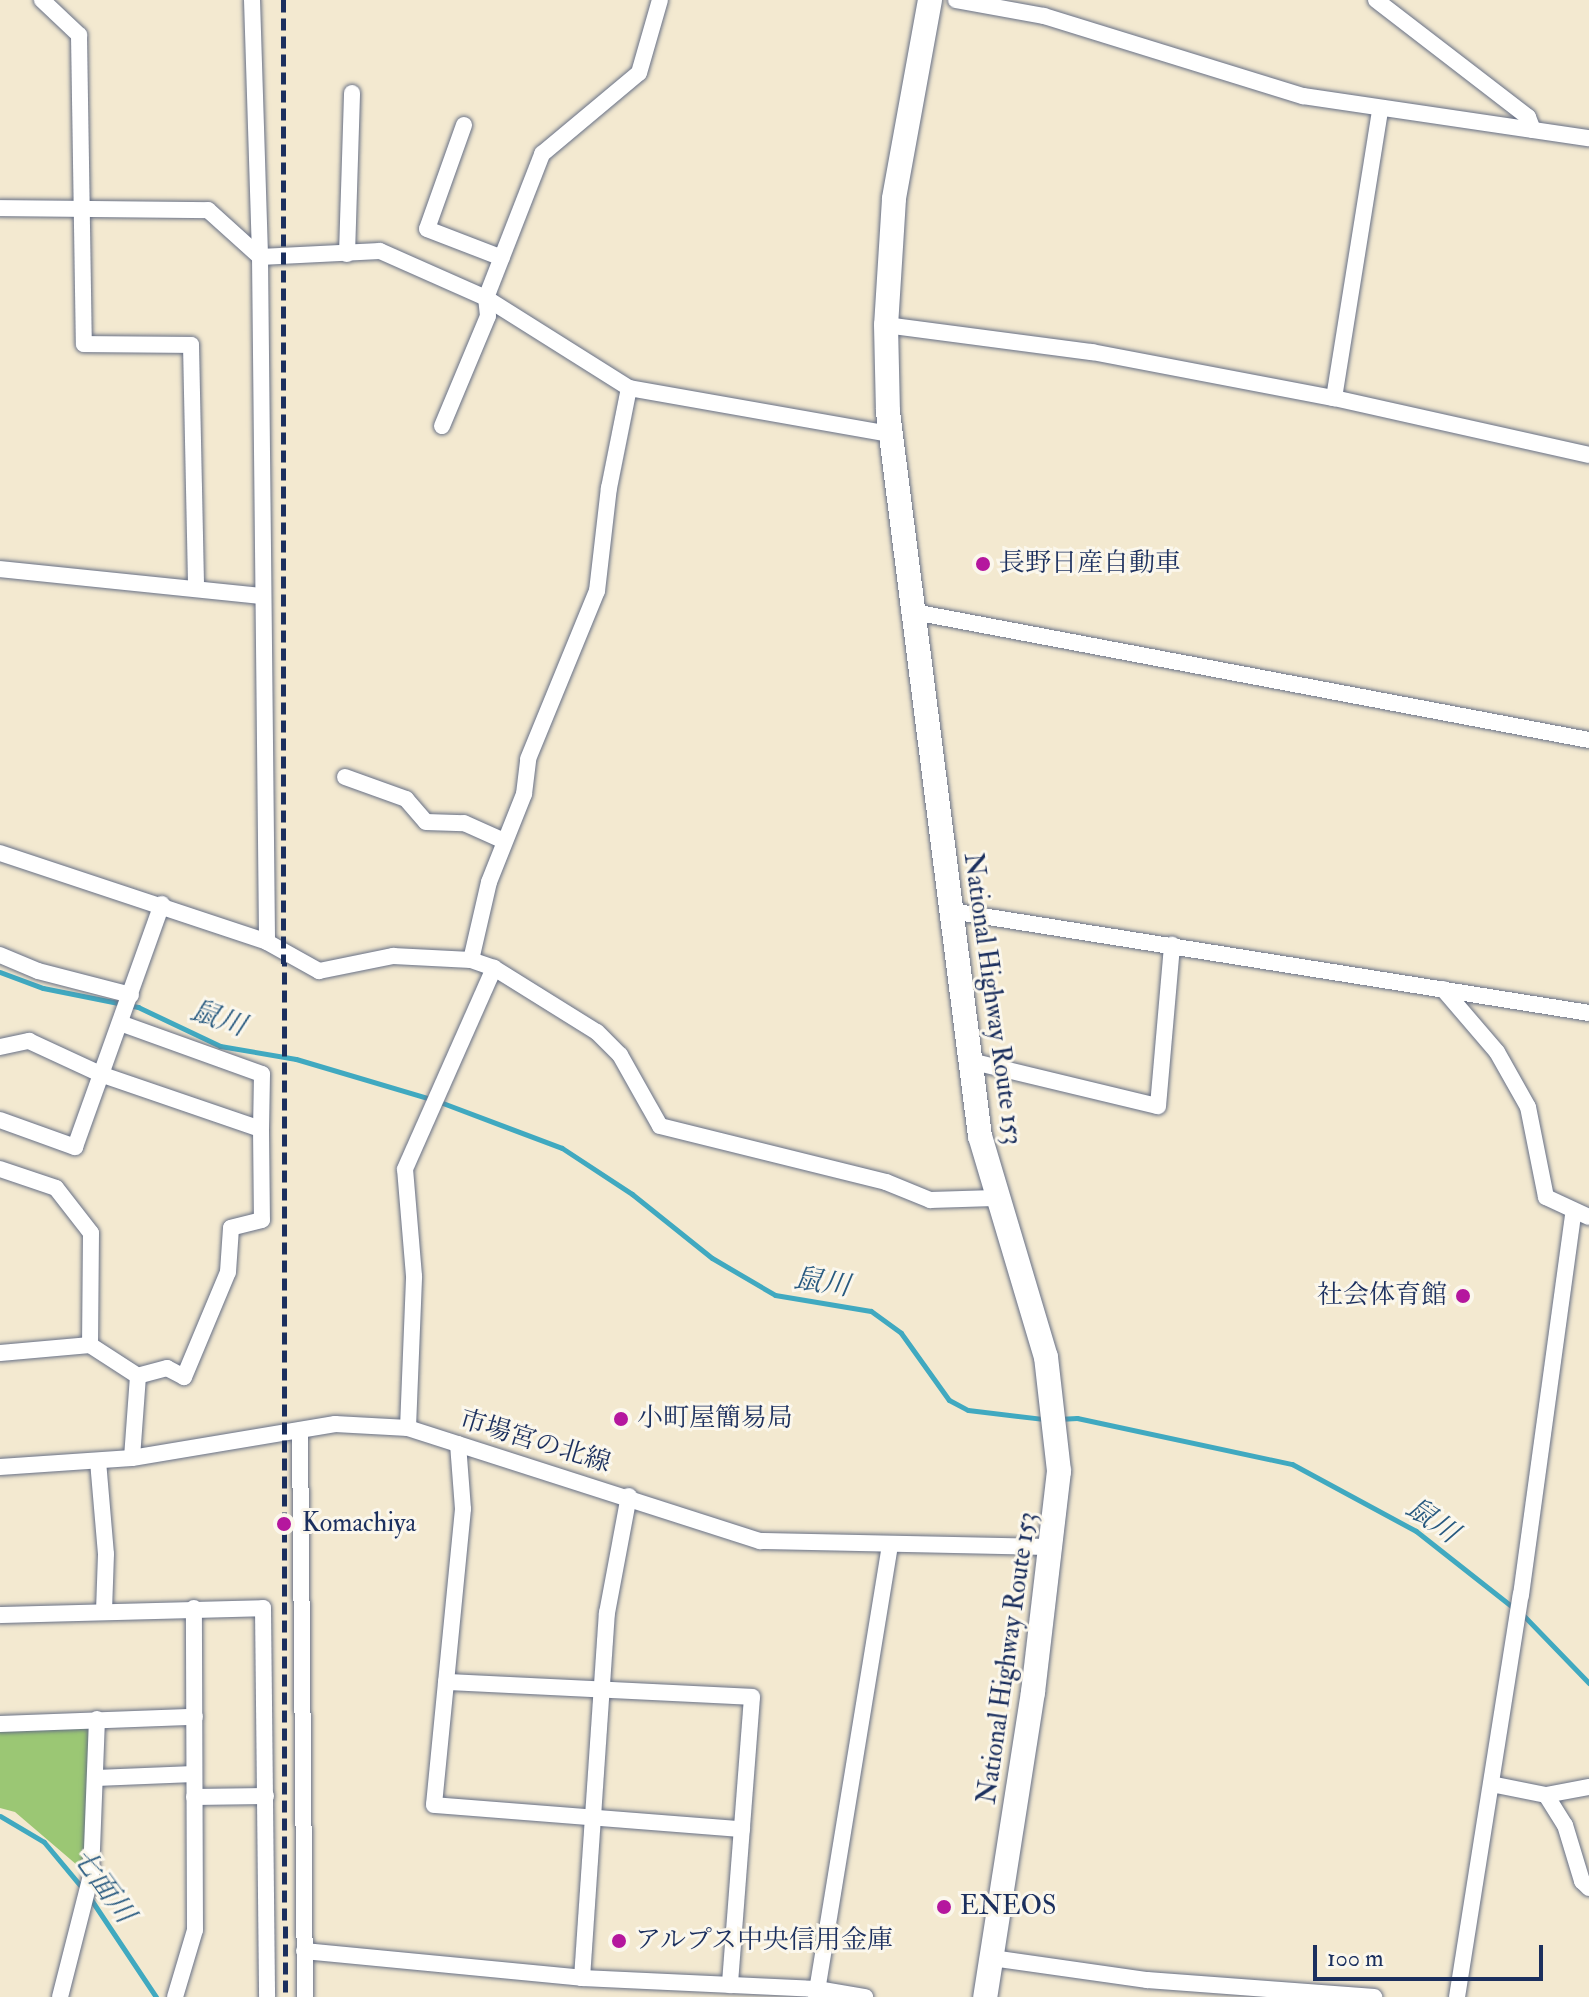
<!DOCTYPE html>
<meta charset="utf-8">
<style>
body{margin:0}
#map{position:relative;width:1589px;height:1997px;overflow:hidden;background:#f3e9d0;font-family:"IM FELL Double Pica","Noto Serif JP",serif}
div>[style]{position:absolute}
.green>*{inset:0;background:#9bc774}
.stream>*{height:5px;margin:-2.5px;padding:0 2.5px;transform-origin:2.5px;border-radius:2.5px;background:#40a9c0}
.roads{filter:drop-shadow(0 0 2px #677086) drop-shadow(0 0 2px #677086)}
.minor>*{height:16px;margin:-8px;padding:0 8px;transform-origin:8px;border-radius:8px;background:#fff}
.highway>*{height:24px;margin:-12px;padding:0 12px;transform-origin:12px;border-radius:12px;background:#fff}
.rail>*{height:5px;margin-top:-2.5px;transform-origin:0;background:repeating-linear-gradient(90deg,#1b2f5e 0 12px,transparent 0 18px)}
.dots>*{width:22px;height:22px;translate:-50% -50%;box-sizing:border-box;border:4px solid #fbf7ec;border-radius:50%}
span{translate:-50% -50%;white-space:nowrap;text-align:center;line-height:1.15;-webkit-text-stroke:6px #fbf7ec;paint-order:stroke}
.poi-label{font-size:26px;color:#1b2f5e}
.left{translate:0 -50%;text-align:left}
.right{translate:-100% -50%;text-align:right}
.street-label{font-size:26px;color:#1b2f5e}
.water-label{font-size:28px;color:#285a80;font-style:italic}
.scale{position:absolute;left:1313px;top:1945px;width:230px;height:36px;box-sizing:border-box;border:4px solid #1b2f5e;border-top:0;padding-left:10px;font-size:24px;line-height:28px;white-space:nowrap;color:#1b2f5e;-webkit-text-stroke:6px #fbf7ec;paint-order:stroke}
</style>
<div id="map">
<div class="green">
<div style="clip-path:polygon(84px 1726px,91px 1732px,84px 1871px,15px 1812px,0 1808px,0 1730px)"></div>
</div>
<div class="stream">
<div style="left:0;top:972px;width:46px;rotate:20.4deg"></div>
<div style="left:43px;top:988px;width:97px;rotate:11.3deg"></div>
<div style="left:138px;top:1007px;width:91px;rotate:25.4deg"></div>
<div style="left:220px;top:1046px;width:77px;rotate:9.7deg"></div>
<div style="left:296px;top:1059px;width:141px;rotate:16.5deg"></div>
<div style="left:440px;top:1102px;width:130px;rotate:20.7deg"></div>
<div style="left:562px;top:1148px;width:84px;rotate:33.3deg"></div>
<div style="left:632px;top:1194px;width:102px;rotate:38.7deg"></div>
<div style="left:712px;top:1258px;width:73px;rotate:30.4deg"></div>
<div style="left:775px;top:1295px;width:97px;rotate:9.5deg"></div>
<div style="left:871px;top:1311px;width:37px;rotate:36deg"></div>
<div style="left:901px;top:1333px;width:82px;rotate:54.4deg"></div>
<div style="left:949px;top:1400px;width:21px;rotate:28deg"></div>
<div style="left:968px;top:1410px;width:77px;rotate:6.8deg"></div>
<div style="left:1058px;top:1419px;width:19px;rotate:-3deg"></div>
<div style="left:1077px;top:1418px;width:220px;rotate:12.1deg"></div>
<div style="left:1292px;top:1464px;width:141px;rotate:28.4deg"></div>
<div style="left:1416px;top:1531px;width:126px;rotate:38.2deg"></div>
<div style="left:1523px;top:1615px;width:95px;rotate:45.9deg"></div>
<div style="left:0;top:1816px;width:51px;rotate:30.6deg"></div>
<div style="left:44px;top:1842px;width:62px;rotate:50.2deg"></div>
<div style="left:90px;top:1898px;width:119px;rotate:56.3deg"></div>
</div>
<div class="roads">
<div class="minor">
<div style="left:42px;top:0;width:51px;rotate:43.4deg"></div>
<div style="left:79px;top:35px;width:309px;rotate:89.1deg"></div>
<div style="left:84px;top:344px;width:107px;rotate:0.5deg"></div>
<div style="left:191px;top:345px;width:244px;rotate:88.8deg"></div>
<div style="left:252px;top:0;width:257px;rotate:88.2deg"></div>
<div style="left:260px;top:257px;width:685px;rotate:89.41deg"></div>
<div style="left:956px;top:0;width:89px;rotate:10.3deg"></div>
<div style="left:1044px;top:16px;width:271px;rotate:17.2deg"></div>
<div style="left:1303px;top:96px;width:289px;rotate:8.4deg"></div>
<div style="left:1376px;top:0;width:192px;rotate:37.6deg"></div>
<div style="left:1528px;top:117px;width:14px;rotate:69deg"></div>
<div style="left:464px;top:125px;width:110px;rotate:109.6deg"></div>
<div style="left:427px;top:229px;width:80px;rotate:21.1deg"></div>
<div style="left:0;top:208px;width:208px;rotate:0.6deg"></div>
<div style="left:208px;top:210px;width:70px;rotate:42.1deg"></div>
<div style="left:260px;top:257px;width:120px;rotate:-2.9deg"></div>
<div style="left:380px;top:251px;width:116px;rotate:23.9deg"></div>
<div style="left:486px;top:298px;width:169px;rotate:32.2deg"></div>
<div style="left:629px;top:388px;width:266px;rotate:10deg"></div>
<div style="left:347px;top:254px;width:161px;rotate:-88.2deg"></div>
<div style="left:886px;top:325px;width:208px;rotate:7.5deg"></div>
<div style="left:1092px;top:352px;width:246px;rotate:10.8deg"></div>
<div style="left:1334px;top:398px;width:261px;rotate:12.6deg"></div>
<div style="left:1334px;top:398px;width:292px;rotate:-80.9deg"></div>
<div style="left:442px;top:426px;width:119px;rotate:-67.3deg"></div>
<div style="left:488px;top:316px;width:18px;rotate:-96deg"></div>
<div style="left:486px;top:298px;width:155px;rotate:-68.7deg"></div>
<div style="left:542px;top:154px;width:126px;rotate:-39.9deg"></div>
<div style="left:639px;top:73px;width:76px;rotate:-74deg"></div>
<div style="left:0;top:569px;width:262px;rotate:5.9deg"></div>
<div style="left:914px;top:612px;width:687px;rotate:10.74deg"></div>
<div style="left:345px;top:777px;width:65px;rotate:19.8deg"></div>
<div style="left:406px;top:799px;width:30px;rotate:49deg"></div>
<div style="left:426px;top:822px;width:38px;rotate:2deg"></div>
<div style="left:464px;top:823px;width:44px;rotate:24.2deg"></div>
<div style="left:0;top:853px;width:281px;rotate:18.4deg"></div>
<div style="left:267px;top:942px;width:60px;rotate:29.1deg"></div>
<div style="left:319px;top:971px;width:76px;rotate:-11.5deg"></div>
<div style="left:393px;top:956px;width:78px;rotate:2.9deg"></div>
<div style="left:471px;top:960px;width:24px;rotate:19deg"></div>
<div style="left:494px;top:968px;width:121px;rotate:31.9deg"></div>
<div style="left:597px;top:1032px;width:33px;rotate:45deg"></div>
<div style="left:620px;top:1055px;width:81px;rotate:60.6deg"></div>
<div style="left:660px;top:1126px;width:233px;rotate:13.9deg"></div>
<div style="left:886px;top:1182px;width:48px;rotate:22.2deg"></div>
<div style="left:930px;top:1200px;width:65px;rotate:-1.8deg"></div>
<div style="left:951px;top:911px;width:646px;rotate:9.08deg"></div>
<div style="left:0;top:955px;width:41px;rotate:22.8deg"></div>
<div style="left:38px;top:971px;width:96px;rotate:14.5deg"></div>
<div style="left:471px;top:960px;width:80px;rotate:-77deg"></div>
<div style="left:489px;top:882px;width:95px;rotate:-68.3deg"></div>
<div style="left:524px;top:794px;width:35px;rotate:-83deg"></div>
<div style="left:528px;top:759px;width:182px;rotate:-67.7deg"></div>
<div style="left:597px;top:591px;width:104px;rotate:-83.4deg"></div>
<div style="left:609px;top:488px;width:102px;rotate:-78.7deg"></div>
<div style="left:1443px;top:989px;width:83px;rotate:49.4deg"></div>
<div style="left:1497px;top:1052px;width:63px;rotate:60.6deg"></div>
<div style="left:1528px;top:1107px;width:92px;rotate:78.7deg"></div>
<div style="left:1546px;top:1197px;width:47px;rotate:24.9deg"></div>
<div style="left:120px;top:1023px;width:151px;rotate:19.8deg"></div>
<div style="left:262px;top:1074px;width:55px;rotate:91deg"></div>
<div style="left:0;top:1047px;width:30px;rotate:-12deg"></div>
<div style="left:29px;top:1041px;width:78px;rotate:24.9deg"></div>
<div style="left:100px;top:1074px;width:170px;rotate:18.9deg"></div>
<div style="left:261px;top:1129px;width:91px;rotate:89.4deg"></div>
<div style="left:262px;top:1220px;width:32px;rotate:166deg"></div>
<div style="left:231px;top:1228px;width:44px;rotate:93.9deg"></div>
<div style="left:228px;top:1272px;width:114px;rotate:112.7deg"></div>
<div style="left:184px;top:1377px;width:19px;rotate:-152deg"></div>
<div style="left:167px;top:1368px;width:30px;rotate:165deg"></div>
<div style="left:138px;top:1376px;width:82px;rotate:94.2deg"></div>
<div style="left:970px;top:1061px;width:193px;rotate:13.5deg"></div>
<div style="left:1158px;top:1106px;width:162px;rotate:-85deg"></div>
<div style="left:0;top:1120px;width:80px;rotate:19.8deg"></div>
<div style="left:75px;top:1147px;width:258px;rotate:-70.3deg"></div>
<div style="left:0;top:1169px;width:59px;rotate:18.7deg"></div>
<div style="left:56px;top:1188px;width:57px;rotate:52.1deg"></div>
<div style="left:91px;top:1233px;width:112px;rotate:90.5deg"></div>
<div style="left:90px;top:1345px;width:90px;rotate:174.9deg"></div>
<div style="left:90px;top:1345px;width:57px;rotate:32.9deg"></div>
<div style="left:408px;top:1428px;width:152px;rotate:-87.7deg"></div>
<div style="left:414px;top:1276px;width:107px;rotate:-94.8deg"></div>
<div style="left:405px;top:1169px;width:220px;rotate:-66.1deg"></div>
<div style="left:300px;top:1431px;width:566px;rotate:89.49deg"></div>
<div style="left:458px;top:1444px;width:65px;rotate:85.6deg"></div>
<div style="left:463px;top:1509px;width:297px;rotate:95.6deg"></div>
<div style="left:434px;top:1805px;width:309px;rotate:4.5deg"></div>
<div style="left:98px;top:1461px;width:93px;rotate:85.1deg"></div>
<div style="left:106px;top:1554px;width:57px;rotate:92deg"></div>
<div style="left:0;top:1467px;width:132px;rotate:-3.9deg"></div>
<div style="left:132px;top:1458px;width:206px;rotate:-9.5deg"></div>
<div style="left:335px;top:1424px;width:73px;rotate:3.1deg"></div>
<div style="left:408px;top:1428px;width:370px;rotate:17.8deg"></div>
<div style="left:760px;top:1541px;width:293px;rotate:1.2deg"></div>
<div style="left:0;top:1615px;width:263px;rotate:-1.5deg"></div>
<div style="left:263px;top:1608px;width:389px;rotate:89.4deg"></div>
<div style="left:446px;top:1682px;width:306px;rotate:2.8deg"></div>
<div style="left:752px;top:1697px;width:289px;rotate:94.4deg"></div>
<div style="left:0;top:1724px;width:195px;rotate:-2.1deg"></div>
<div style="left:96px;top:1778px;width:98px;rotate:-2.3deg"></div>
<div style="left:1491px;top:1784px;width:56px;rotate:11.3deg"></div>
<div style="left:1546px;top:1795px;width:44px;rotate:-10.5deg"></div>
<div style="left:1546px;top:1795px;width:36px;rotate:58deg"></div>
<div style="left:1565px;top:1825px;width:59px;rotate:73.1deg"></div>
<div style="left:1582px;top:1881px;width:10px;rotate:45deg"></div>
<div style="left:194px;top:1797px;width:72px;rotate:-0.8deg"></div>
<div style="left:304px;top:1951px;width:279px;rotate:5.5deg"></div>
<div style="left:582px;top:1978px;width:235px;rotate:2.7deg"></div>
<div style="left:817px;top:1989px;width:49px;rotate:9.5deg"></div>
<div style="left:992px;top:1958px;width:157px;rotate:8.1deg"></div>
<div style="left:1147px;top:1980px;width:228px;rotate:4.3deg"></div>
<div style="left:582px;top:1978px;width:366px;rotate:-86.1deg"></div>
<div style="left:607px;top:1613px;width:119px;rotate:-79.4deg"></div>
<div style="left:60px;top:1997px;width:126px;rotate:-75.7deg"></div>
<div style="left:91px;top:1875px;width:156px;rotate:-87.8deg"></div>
<div style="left:175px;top:1997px;width:70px;rotate:-73.4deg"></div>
<div style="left:195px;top:1930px;width:322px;rotate:-90.2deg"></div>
<div style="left:816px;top:1997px;width:457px;rotate:-80.7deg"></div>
<div style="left:1457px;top:1997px;width:407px;rotate:-81deg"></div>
<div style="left:1521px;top:1595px;width:385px;rotate:-82.2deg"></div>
</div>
<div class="highway">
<div style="left:930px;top:0;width:202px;rotate:100.3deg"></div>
<div style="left:894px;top:199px;width:126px;rotate:93.6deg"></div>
<div style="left:886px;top:325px;width:87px;rotate:88.7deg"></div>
<div style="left:888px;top:412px;width:730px;rotate:82.76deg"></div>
<div style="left:980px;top:1136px;width:231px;rotate:73.4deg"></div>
<div style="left:1046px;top:1357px;width:115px;rotate:83.5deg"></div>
<div style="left:1059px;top:1471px;width:223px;rotate:96.7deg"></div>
<div style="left:1033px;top:1692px;width:309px;rotate:98.9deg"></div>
</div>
</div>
<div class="rail">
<div style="left:283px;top:0;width:1997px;rotate:89.94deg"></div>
</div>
<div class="dots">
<div style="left:983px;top:564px;background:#b5179e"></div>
<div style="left:1463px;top:1296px;background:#b5179e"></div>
<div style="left:621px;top:1419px;background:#b5179e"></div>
<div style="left:284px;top:1524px;background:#b5179e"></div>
<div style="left:944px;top:1907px;background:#b5179e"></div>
<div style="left:619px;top:1941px;background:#b5179e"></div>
</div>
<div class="poi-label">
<span class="left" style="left:999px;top:564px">長野日産自動車</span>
<span class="right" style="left:1447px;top:1296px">社会体育館</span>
<span class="left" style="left:637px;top:1419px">小町屋簡易局</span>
<span class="left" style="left:302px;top:1524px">Komachiya</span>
<span class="left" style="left:960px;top:1907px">ENEOS</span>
<span class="left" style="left:635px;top:1941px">アルプス中央信用金庫</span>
</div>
<div class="street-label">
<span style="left:992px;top:999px;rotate:82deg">National Highway Route 153</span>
<span style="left:535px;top:1442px;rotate:17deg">市場宮の北線</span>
<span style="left:1008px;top:1658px;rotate:-82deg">National Highway Route 153</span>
</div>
<div class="water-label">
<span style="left:218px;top:1019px;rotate:19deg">鼠川</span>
<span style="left:822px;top:1283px;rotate:9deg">鼠川</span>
<span style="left:1432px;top:1521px;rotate:35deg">鼠川</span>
<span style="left:103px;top:1886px;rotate:54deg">七面川</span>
</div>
<div class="scale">100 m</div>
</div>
